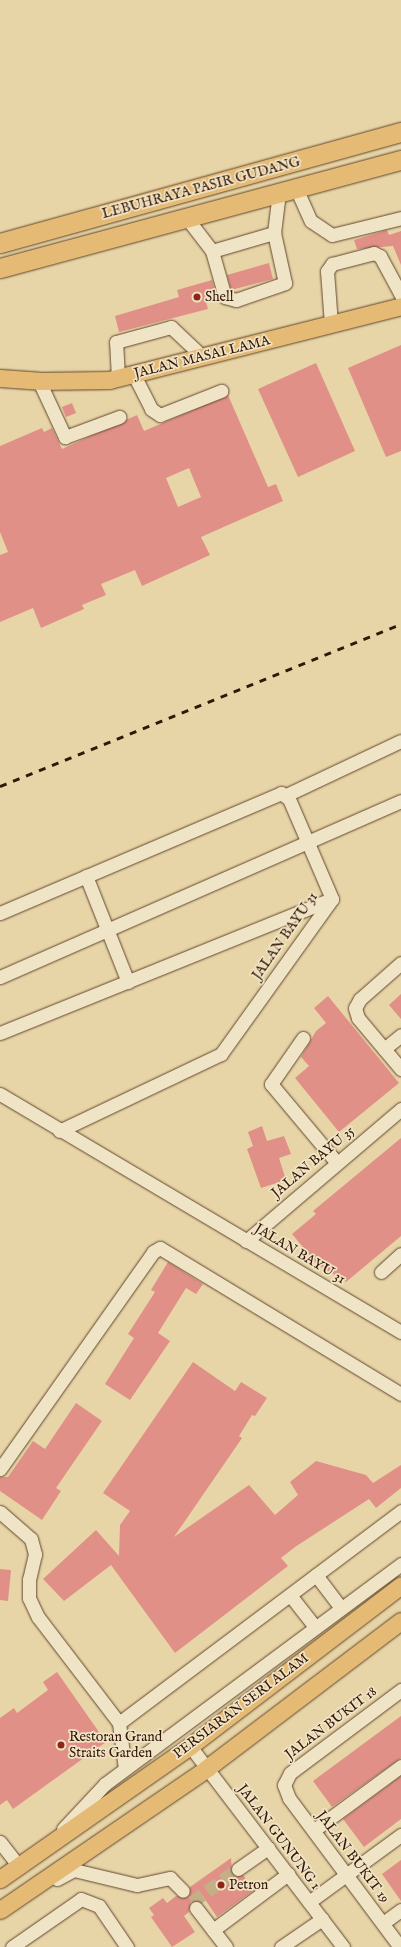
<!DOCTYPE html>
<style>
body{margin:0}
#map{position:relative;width:401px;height:1947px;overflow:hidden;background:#e8d5a7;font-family:"IM FELL English",serif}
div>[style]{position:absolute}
.building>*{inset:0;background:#e09087}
.minor-tunnel>*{height:13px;margin-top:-6.5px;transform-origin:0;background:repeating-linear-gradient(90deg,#c4af87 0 13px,transparent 0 19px)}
.roads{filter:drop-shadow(0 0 1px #61462e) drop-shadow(0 0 1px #61462e)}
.minor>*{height:13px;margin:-6.5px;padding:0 6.5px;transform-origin:6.5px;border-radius:6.5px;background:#f0e4c6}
.major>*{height:17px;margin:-8.5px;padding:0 8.5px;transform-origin:8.5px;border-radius:8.5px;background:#e4ba74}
.highway>*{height:19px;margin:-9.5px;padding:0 9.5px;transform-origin:9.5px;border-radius:9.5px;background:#e4ba74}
.rail>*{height:3px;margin-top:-1.5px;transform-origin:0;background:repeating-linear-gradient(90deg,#341606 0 7px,transparent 0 14px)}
.dots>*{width:11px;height:11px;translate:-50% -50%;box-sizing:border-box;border:2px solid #f0e4c6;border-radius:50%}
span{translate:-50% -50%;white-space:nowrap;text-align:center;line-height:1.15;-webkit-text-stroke:3.5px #f0e4c6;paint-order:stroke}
.street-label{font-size:14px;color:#341606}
.poi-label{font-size:14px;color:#341606}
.left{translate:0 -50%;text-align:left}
</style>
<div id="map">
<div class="building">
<div style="clip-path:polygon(387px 230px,389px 235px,401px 231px,401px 265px,393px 246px,357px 249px,354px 240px)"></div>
<div style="clip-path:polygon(269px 263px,273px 279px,231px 290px,227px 275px)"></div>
<div style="clip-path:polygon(212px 280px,217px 298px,206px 302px,208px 309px,119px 332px,115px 316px,179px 297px,177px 290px)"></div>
<div style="clip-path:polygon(401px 345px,401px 451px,386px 457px,348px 368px)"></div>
<div style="clip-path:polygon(316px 363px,355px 451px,298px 477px,258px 389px)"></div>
<div style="clip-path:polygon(evenodd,228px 395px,268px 487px,276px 484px,283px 501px,201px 537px,210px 555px,142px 586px,135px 570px,101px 584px,106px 595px,82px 605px,84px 609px,41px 628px,33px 608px,0 622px,0 555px,8px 552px,0 532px,0 446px,42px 428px,44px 432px,52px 428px,62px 449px,137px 415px,144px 431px,228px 395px,189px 468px,201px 497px,178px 507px,166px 478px,189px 468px)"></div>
<div style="clip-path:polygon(72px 403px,76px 413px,66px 417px,62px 407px)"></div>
<div style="clip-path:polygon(401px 994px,401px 1019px,389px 1005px)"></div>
<div style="clip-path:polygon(328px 996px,399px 1083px,339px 1132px,295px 1078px,309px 1066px,301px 1057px,316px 1031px,326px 1023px,314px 1008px)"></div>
<div style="clip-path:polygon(262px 1126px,267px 1141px,284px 1136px,291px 1154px,279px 1158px,286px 1180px,261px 1188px,247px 1149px,253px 1146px,248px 1132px)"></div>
<div style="clip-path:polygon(401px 1138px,401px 1236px,346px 1282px,317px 1264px,292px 1234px,316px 1214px,313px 1211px)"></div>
<div style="clip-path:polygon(168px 1262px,203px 1284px,196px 1294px,186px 1288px,158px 1333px,170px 1341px,130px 1400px,105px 1384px,134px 1338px,128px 1334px,155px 1292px,151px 1290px)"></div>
<div style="clip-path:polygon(193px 1362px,235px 1391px,241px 1382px,267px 1398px,255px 1416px,252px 1415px,239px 1436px,242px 1438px,174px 1537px,249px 1485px,275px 1515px,298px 1495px,290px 1482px,316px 1461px,366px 1475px,373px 1483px,401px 1465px,401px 1488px,376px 1508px,369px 1499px,295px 1547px,281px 1558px,288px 1566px,175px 1653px,111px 1565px,64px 1601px,43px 1579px,96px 1530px,119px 1556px,120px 1525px,130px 1511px,103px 1493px)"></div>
<div style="clip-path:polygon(76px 1403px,102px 1421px,56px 1488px,61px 1491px,42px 1520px,0 1491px,0 1477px,8px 1477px,33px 1441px,45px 1449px)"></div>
<div style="clip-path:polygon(0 1569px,11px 1570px,8px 1601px,0 1600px)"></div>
<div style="clip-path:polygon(57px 1672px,106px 1742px,13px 1809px,7px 1800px,0 1805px,0 1718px,14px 1708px,17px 1713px,48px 1690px,43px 1682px)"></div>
<div style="clip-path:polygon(401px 1716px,401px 1758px,332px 1807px,313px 1781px)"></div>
<div style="clip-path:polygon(401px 1776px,401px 1819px,364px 1847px,343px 1819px)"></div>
<div style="clip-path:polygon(231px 1858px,232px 1874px,243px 1875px,254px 1890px,217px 1917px,206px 1901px,191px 1901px,189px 1912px,184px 1916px,195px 1932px,172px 1947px,151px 1917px,154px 1915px,149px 1908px,163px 1898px,167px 1903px,176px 1896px,188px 1897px,190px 1887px)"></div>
<div style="clip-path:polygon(401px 1860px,401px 1901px,382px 1874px)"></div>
</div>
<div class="minor-tunnel">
<div style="left:192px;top:1902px;width:57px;rotate:-35.7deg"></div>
</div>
<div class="roads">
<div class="minor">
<div style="left:296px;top:188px;width:36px;rotate:66deg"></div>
<div style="left:311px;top:221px;width:25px;rotate:34deg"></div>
<div style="left:332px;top:235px;width:71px;rotate:-13.8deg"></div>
<div style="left:186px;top:217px;width:43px;rotate:52.6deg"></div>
<div style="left:212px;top:251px;width:48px;rotate:74.2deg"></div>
<div style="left:225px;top:297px;width:11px;rotate:15deg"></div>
<div style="left:236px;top:300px;width:52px;rotate:-19.1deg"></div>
<div style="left:285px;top:283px;width:51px;rotate:-102.4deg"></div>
<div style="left:274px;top:233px;width:41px;rotate:-83deg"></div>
<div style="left:212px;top:251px;width:65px;rotate:-16.2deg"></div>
<div style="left:331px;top:324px;width:53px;rotate:-94.3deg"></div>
<div style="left:327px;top:271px;width:9px;rotate:-54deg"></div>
<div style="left:332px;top:264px;width:43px;rotate:-14.7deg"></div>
<div style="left:374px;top:253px;width:7px;rotate:27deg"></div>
<div style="left:380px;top:256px;width:44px;rotate:61.7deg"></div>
<div style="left:134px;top:375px;width:38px;rotate:63deg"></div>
<div style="left:151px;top:409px;width:11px;rotate:34deg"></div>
<div style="left:160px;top:415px;width:66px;rotate:-21.5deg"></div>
<div style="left:118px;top:378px;width:36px;rotate:-93deg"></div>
<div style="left:116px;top:342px;width:57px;rotate:-15.3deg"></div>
<div style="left:171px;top:327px;width:44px;rotate:43.2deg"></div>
<div style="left:39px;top:381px;width:62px;rotate:65.1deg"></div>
<div style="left:65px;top:437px;width:58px;rotate:-20.3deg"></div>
<div style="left:286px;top:795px;width:127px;rotate:-25.2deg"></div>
<div style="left:86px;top:876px;width:114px;rotate:68.4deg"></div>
<div style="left:0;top:913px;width:306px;rotate:-23.1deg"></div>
<div style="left:281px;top:793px;width:10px;rotate:37deg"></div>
<div style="left:289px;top:799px;width:109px;rotate:66.7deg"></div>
<div style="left:332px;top:899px;width:191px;rotate:125.6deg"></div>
<div style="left:221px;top:1054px;width:179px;rotate:154.6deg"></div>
<div style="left:401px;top:963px;width:55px;rotate:138.7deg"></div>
<div style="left:360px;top:999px;width:10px;rotate:119deg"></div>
<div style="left:355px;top:1008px;width:10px;rotate:73deg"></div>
<div style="left:358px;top:1018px;width:67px;rotate:49.9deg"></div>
<div style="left:0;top:977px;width:438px;rotate:-23.7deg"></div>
<div style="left:0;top:1033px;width:358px;rotate:-22deg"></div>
<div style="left:303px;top:1038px;width:56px;rotate:124.8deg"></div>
<div style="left:271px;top:1084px;width:103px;rotate:50.1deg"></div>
<div style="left:384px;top:1049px;width:22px;rotate:-39deg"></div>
<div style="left:0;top:1094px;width:466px;rotate:30.7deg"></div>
<div style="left:246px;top:1241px;width:204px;rotate:-40.4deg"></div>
<div style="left:381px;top:1272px;width:27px;rotate:-42deg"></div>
<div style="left:0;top:1469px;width:266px;rotate:-54.8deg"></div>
<div style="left:153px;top:1252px;width:8px;rotate:-30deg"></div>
<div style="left:160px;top:1248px;width:282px;rotate:31.2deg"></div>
<div style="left:0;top:1512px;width:41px;rotate:41.1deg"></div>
<div style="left:31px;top:1539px;width:16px;rotate:75deg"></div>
<div style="left:35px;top:1554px;width:26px;rotate:103deg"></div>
<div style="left:29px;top:1579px;width:19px;rotate:90deg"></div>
<div style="left:29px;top:1598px;width:21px;rotate:65deg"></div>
<div style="left:38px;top:1617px;width:133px;rotate:52.6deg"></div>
<div style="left:119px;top:1723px;width:46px;rotate:82.6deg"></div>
<div style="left:316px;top:1575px;width:41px;rotate:52.9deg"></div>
<div style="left:290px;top:1595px;width:41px;rotate:52deg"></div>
<div style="left:119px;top:1723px;width:353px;rotate:-36.9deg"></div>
<div style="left:190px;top:1746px;width:253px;rotate:52.7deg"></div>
<div style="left:63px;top:1829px;width:62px;rotate:-47deg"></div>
<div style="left:105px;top:1784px;width:369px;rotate:-36.6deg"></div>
<div style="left:314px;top:1830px;width:108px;rotate:-36.3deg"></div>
<div style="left:0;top:1842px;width:31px;rotate:52deg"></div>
<div style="left:238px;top:1869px;width:37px;rotate:-35deg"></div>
<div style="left:57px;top:1879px;width:19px;rotate:-28deg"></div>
<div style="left:74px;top:1870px;width:65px;rotate:13.4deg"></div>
<div style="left:137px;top:1885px;width:34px;rotate:-12deg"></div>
<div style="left:170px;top:1878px;width:18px;rotate:45deg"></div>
<div style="left:309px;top:1902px;width:114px;rotate:-36.1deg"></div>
<div style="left:196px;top:1908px;width:49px;rotate:52.4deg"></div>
<div style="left:383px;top:1923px;width:22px;rotate:-36deg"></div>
<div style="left:213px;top:1930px;width:94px;rotate:-36.7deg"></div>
<div style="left:12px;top:1947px;width:84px;rotate:-34.8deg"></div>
<div style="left:81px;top:1899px;width:19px;rotate:21deg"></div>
<div style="left:99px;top:1906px;width:50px;rotate:55.7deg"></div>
<div style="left:281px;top:1947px;width:50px;rotate:-34.3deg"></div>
<div style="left:400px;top:1947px;width:186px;rotate:-126.7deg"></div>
<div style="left:289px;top:1798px;width:14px;rotate:-111deg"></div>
<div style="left:284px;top:1785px;width:13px;rotate:-63deg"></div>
<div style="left:290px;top:1773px;width:139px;rotate:-36.8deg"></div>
</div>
<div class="major">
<div style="left:0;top:378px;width:39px;rotate:4deg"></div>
<div style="left:39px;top:381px;width:70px;rotate:-0.8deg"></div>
<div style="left:109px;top:380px;width:301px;rotate:-14.2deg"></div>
<div style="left:0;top:1879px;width:232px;rotate:-35deg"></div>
<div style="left:190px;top:1746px;width:265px;rotate:-37.3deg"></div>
<div style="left:0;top:1910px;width:251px;rotate:-34.4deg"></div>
<div style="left:207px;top:1768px;width:243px;rotate:-37.2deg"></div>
</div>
<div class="highway">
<div style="left:0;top:243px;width:416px;rotate:-15.5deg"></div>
<div style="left:0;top:268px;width:415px;rotate:-15.1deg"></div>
</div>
</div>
<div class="rail">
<div style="left:0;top:786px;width:432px;rotate:-22deg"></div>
</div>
<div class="dots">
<div style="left:197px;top:297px;background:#8f2418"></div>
<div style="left:61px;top:1745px;background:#8f2418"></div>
<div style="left:221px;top:1885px;background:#8f2418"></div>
</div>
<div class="street-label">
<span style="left:201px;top:188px;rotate:-15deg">LEBUHRAYA PASIR GUDANG</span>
<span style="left:202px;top:357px;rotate:-14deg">JALAN MASAI LAMA</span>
<span style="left:285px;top:936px;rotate:-55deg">JALAN BAYU 31</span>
<span style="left:313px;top:1162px;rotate:-40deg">JALAN BAYU 35</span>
<span style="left:300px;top:1254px;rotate:31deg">JALAN BAYU 31</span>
<span style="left:241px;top:1706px;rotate:-37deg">PERSIARAN SERI ALAM</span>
<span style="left:331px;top:1723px;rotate:-37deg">JALAN BUKIT 18</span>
<span style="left:279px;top:1837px;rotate:53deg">JALAN GUNUNG 1</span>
<span style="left:353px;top:1857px;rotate:53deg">JALAN BUKIT 19</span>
</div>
<div class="poi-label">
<span class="left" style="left:205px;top:297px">Shell</span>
<span class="left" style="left:69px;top:1745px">Restoran Grand<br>Straits Garden</span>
<span class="left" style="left:229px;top:1885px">Petron</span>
</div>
</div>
